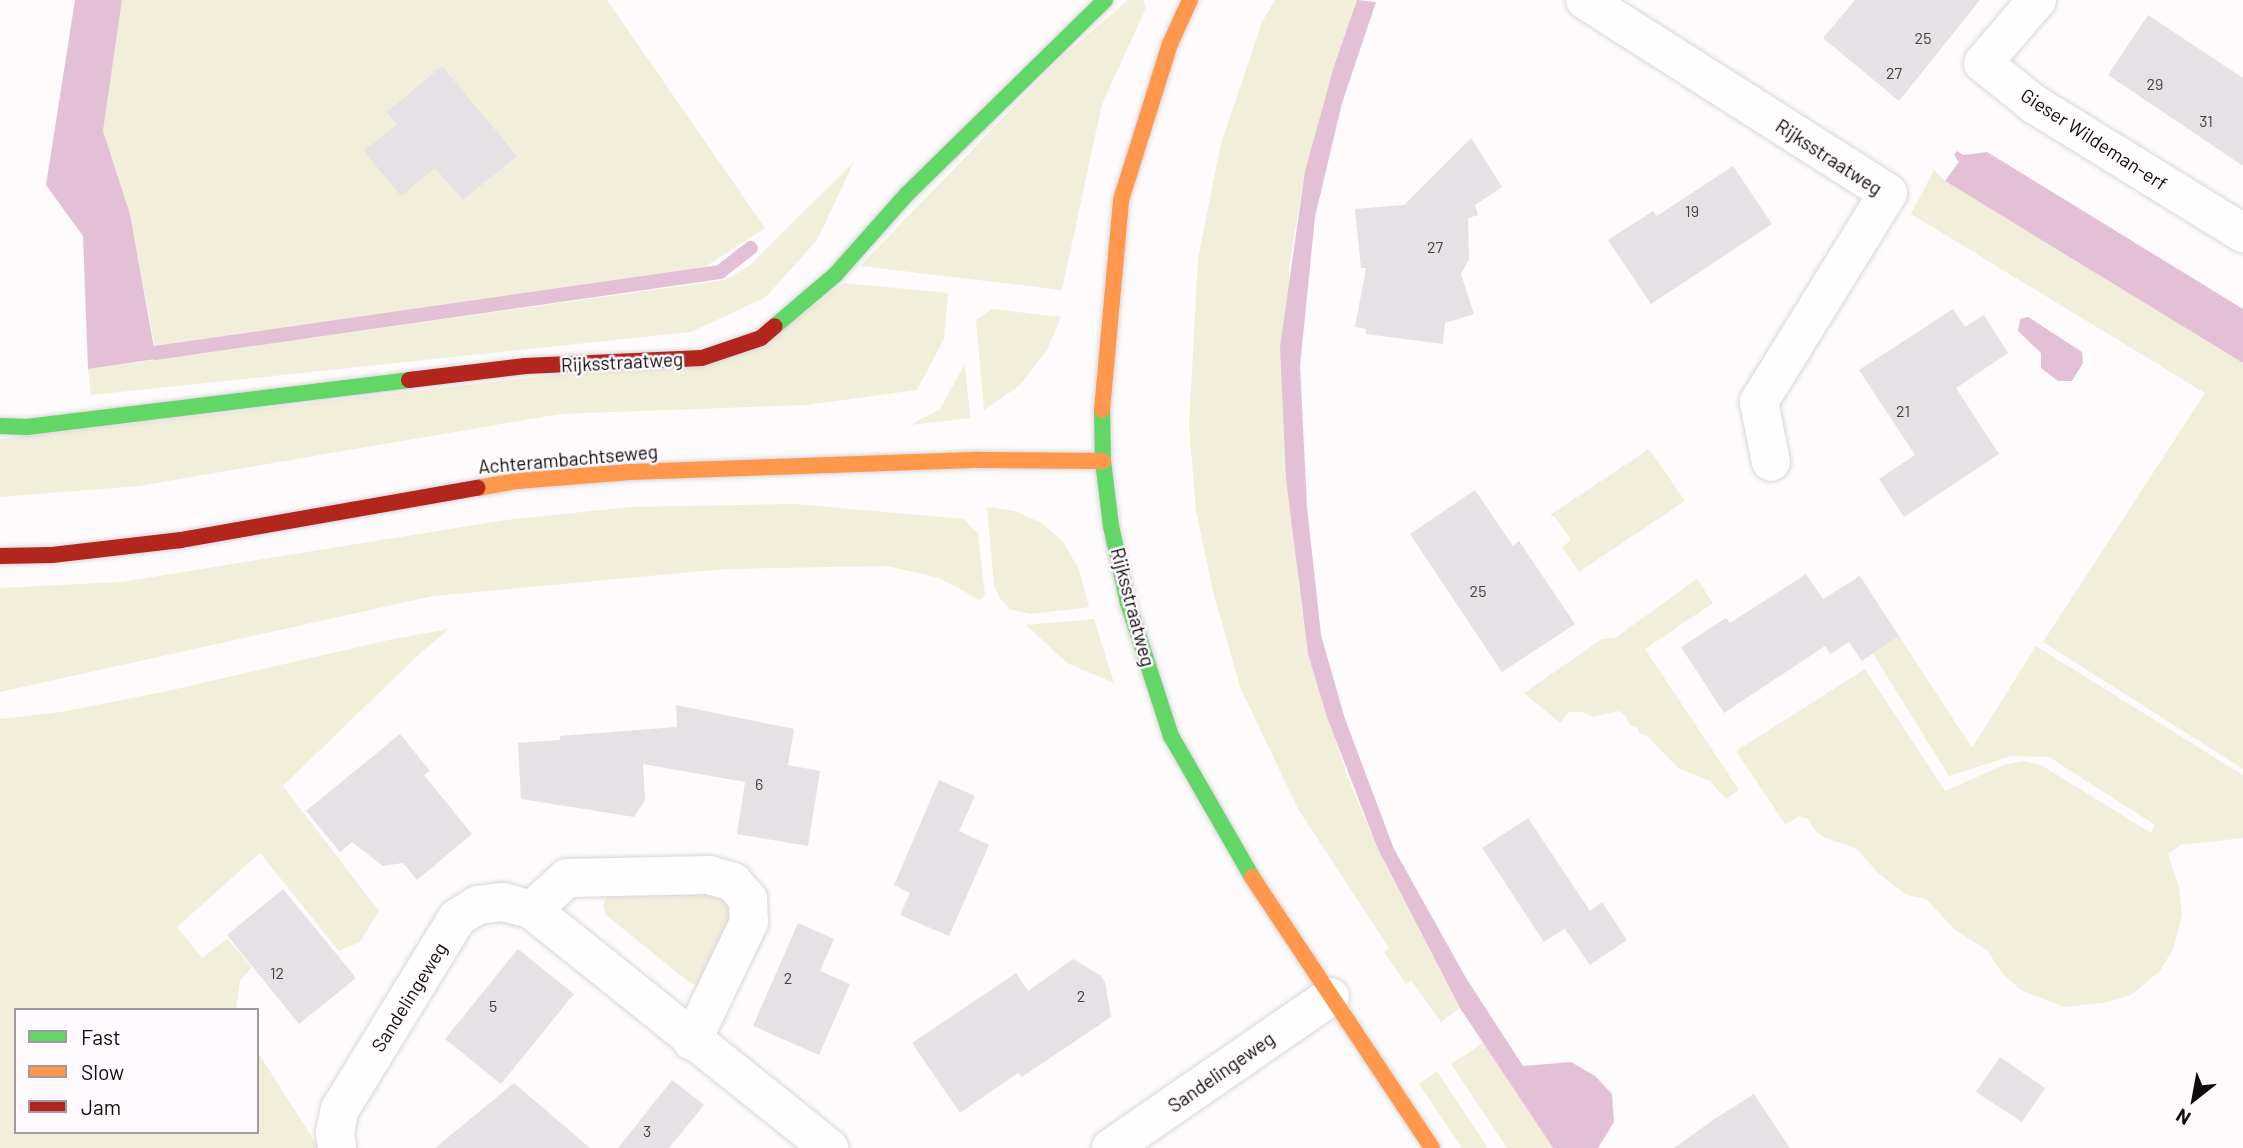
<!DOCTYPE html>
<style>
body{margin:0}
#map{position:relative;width:2243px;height:1148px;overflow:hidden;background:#fdfbfc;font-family:Barlow,sans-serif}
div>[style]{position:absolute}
.green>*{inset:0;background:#f1efda}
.water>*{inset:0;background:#e4c0d6}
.stream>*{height:14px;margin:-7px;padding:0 7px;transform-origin:7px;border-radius:7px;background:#e4c0d6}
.building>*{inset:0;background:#e6e1e4}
.roads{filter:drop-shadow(0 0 2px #dad5d8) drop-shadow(0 0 2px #dad5d8)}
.street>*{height:38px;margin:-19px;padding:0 19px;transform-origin:19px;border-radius:19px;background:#fffeff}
.fast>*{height:16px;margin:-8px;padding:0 8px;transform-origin:8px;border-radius:8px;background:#63d668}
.slow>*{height:16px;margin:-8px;padding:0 8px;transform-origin:8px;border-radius:8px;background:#ff974d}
.jam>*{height:16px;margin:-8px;padding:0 8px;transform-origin:8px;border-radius:8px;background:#b3261e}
span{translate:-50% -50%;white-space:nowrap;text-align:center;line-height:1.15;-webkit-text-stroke:5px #fefafd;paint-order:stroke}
.number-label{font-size:16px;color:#464043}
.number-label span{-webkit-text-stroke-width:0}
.street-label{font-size:19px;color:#100a0d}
.legend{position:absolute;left:14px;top:1008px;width:245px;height:126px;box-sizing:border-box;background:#fefafd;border:2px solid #9f9a9d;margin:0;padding:9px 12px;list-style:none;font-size:21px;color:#100a0d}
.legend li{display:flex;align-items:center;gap:14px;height:35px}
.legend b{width:35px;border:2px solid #9f9a9d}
.north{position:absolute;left:2159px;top:1064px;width:70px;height:70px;-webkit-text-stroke:5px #fefafd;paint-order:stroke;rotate:211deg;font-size:19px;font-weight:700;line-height:28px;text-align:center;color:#100a0d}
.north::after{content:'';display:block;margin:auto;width:24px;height:32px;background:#100a0d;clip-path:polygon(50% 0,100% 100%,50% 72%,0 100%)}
</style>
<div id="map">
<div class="green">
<div style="clip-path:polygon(122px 0,607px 0,765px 228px,705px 267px,155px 348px,130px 214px,103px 131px)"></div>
<div style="clip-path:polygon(1128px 0,1143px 0,1146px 8px,1102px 104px,1062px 290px,860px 266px,1063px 56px)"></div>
<div style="clip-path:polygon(1275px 0,1357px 0,1334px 66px,1305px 171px,1289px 267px,1297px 571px,1308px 654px,1348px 778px,1377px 847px,1460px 1008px,1441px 1022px,1411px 980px,1406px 984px,1384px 952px,1389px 948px,1298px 809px,1240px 687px,1214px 595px,1196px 511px,1189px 425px,1198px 259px,1220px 147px,1262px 22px)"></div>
<div style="clip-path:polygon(854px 162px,817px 240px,766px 297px,691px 332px,91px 395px,88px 369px,725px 280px,749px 266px)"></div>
<div style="clip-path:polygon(1934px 170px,1945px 181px,2243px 363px,2243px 769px,2043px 642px,2205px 393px,1911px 214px)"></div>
<div style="clip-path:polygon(844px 283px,948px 293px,944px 339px,917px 390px,806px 405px,560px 414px,139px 486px,0 497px,0 439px,752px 352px)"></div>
<div style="clip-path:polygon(992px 309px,1061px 317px,1047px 350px,1019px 386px,984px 410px,976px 320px)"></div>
<div style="clip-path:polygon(965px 364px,970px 418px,910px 425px,940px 409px)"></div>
<div style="clip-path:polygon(1649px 449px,1685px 501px,1579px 572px,1562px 547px,1571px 540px,1555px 517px,1550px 515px)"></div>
<div style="clip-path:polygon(795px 504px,964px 519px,978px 534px,985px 595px,980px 600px,939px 578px,887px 566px,725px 569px,433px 596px,0 692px,0 588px,121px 582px,506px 520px,630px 507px)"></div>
<div style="clip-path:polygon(987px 507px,1015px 511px,1042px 523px,1064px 543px,1079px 570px,1089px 607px,1031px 614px,1010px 609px,1000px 599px,994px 585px)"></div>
<div style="clip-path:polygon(1697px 579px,1713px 603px,1645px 649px,1739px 790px,1726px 799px,1710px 781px,1678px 768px,1647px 736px,1638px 732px,1638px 728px,1630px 725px,1625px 715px,1619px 711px,1593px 717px,1582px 712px,1569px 712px,1560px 723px,1524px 693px,1602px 639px,1615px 638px)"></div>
<div style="clip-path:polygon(1094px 619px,1114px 683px,1067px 663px,1026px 625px)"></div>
<div style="clip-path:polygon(449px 629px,417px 656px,283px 786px,379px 911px,360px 942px,339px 951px,260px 853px,177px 927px,202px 958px,227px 939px,252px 967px,240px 981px,236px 1010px,16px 1010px,16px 1132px,257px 1132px,257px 1051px,319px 1148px,0 1148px,0 719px,61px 712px,163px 692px,393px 639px)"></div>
<div style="clip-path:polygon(1899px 636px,1972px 748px,2036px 646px,2243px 775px,2243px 838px,2181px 845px,2168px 854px,2179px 887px,2182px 915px,2173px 949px,2160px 971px,2131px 995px,2104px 1003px,2064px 1007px,2021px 990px,2002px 973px,1987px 950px,1955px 930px,1926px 899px,1907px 895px,1878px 873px,1857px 849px,1824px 837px,1816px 832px,1808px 819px,1800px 816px,1785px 824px,1736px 751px,1865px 669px,1945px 791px,2004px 765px,2022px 761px,2041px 765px,2151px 833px,2155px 825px,2049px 757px,2011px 756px,1949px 776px,1873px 654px)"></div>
<div style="clip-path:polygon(716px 891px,736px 904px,703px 987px,690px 983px,606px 915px,603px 906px,608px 894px)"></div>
<div style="clip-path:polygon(1483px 1043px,1506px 1076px,1553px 1148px,1507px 1148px,1451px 1064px)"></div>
<div style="clip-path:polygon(1437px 1071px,1488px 1148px,1462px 1148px,1419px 1084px)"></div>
</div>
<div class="water">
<div style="clip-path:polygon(75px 0,122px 0,103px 131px,130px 214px,156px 359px,88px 369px,83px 236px,46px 185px)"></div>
<div style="clip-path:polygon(1357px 0,1376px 2px,1342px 103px,1315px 217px,1300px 366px,1307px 507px,1321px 635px,1345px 719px,1394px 849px,1466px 978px,1523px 1066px,1571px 1062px,1595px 1076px,1612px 1094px,1614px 1122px,1598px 1148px,1553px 1148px,1460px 1008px,1377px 847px,1327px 717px,1308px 654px,1286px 479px,1280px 347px,1305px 171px,1334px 66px)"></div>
<div style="clip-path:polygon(1957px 151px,1963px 155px,1987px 152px,2243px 309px,2243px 363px,1945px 181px,1959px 162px,1954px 155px)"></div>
<div style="clip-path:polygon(2028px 317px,2082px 352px,2083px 363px,2072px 381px,2058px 381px,2041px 368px,2041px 353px,2018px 331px,2020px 319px)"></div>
</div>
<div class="stream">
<div style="left:155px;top:353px;width:571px;rotate:-8.16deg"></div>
<div style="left:720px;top:272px;width:39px;rotate:-38deg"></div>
</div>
<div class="building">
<div style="clip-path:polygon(1855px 0,1980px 0,1899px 101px,1823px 38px)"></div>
<div style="clip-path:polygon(2148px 15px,2243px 78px,2243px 166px,2108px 75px)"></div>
<div style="clip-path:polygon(442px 66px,517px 156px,463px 200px,435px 168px,401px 196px,364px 151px,397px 124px,387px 112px)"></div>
<div style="clip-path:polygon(1471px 138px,1502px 187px,1475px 205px,1478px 215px,1468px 218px,1469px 259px,1461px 274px,1474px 314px,1445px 323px,1443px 344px,1366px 334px,1366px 329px,1355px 327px,1366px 268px,1361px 268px,1355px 209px,1404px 205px)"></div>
<div style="clip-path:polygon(1733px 166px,1772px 224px,1651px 304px,1608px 240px,1653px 211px,1657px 216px)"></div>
<div style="clip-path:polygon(1953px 309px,1965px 327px,1984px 315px,2008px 353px,1956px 388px,1999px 454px,1904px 517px,1879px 479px,1915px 455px,1859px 370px)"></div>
<div style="clip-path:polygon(1475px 490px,1513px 546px,1519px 541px,1575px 624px,1502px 672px,1410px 534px)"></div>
<div style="clip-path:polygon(1806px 574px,1823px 599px,1860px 576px,1899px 636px,1862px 661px,1849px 642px,1830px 654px,1825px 646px,1724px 713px,1681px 647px,1726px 618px,1730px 623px)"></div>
<div style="clip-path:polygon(676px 705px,794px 729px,788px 765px,820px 771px,808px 846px,737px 834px,745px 782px,643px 764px,645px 800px,634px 817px,521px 799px,518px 743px,560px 740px,560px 736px,677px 727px)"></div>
<div style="clip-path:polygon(400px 734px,430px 771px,424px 775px,472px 834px,417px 880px,403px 863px,383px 866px,352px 842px,340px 852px,306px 811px)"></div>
<div style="clip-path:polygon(939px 780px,975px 796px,959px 831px,989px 845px,949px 936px,900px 915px,910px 893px,894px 885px)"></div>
<div style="clip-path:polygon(1528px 818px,1590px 911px,1602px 902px,1627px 940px,1590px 965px,1565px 929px,1570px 925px,1544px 942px,1482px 848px)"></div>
<div style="clip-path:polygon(283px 889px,356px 978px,299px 1024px,227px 935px)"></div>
<div style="clip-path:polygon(798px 923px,834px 939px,820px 971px,850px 984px,819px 1055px,753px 1026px)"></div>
<div style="clip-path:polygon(518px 949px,574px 994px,501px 1084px,445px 1039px)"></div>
<div style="clip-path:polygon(1073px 959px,1100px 975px,1105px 982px,1111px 1017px,1022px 1077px,1018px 1073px,960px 1113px,912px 1043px,1016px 973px,1028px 991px)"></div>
<div style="clip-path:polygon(2000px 1057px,2045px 1088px,2022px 1122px,1976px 1092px)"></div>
<div style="clip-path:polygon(672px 1080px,704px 1105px,669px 1148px,618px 1148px)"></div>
<div style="clip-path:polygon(514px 1083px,590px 1148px,435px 1148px)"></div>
<div style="clip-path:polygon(1754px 1094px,1790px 1148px,1674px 1148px,1716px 1118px)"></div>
</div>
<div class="roads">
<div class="street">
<div style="left:1585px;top:0;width:359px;rotate:32.5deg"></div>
<div style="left:1888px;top:193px;width:246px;rotate:121.7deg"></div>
<div style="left:1759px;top:402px;width:61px;rotate:78.7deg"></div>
<div style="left:2037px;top:0;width:83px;rotate:130.6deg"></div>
<div style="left:1983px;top:63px;width:65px;rotate:38.8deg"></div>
<div style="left:2034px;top:104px;width:246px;rotate:31.7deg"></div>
<div style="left:532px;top:910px;width:47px;rotate:-42.4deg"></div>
<div style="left:567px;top:878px;width:142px;rotate:-1.2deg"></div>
<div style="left:709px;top:875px;width:25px;rotate:16deg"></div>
<div style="left:733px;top:882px;width:23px;rotate:49deg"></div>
<div style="left:748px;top:899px;width:23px;rotate:88deg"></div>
<div style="left:749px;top:922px;width:132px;rotate:115.6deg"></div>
<div style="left:337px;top:1148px;width:16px;rotate:-97deg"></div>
<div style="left:335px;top:1132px;width:24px;rotate:-78deg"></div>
<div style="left:340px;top:1109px;width:224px;rotate:-58.5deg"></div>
<div style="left:457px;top:918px;width:25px;rotate:-32deg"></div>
<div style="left:478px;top:905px;width:25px;rotate:-7deg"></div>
<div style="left:503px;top:902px;width:30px;rotate:15deg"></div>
<div style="left:532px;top:910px;width:381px;rotate:38.7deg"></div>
<div style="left:1111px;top:1148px;width:266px;rotate:-34.6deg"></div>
</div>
<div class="fast">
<div style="left:775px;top:326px;width:79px;rotate:-40.4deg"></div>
<div style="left:835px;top:275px;width:108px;rotate:-48.4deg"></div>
<div style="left:907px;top:194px;width:277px;rotate:-44.4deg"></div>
<div style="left:1102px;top:410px;width:51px;rotate:88.9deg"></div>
<div style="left:1103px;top:461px;width:65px;rotate:83deg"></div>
<div style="left:1111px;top:526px;width:79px;rotate:77.6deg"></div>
<div style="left:1128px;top:603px;width:140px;rotate:72.1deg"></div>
<div style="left:1171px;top:736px;width:163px;rotate:60.1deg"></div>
<div style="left:0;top:426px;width:27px;rotate:2deg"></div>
<div style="left:27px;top:427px;width:385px;rotate:-7deg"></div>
</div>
<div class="slow">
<div style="left:1102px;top:410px;width:211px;rotate:-84.8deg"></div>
<div style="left:1121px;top:200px;width:164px;rotate:-72.6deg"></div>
<div style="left:1170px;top:44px;width:48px;rotate:-65.6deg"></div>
<div style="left:477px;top:488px;width:41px;rotate:-9.9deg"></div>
<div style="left:517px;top:481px;width:113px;rotate:-4.6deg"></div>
<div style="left:630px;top:472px;width:350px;rotate:-2deg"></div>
<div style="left:980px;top:460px;width:123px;rotate:0.5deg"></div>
<div style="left:1252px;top:877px;width:325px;rotate:56.4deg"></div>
</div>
<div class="jam">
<div style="left:409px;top:380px;width:117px;rotate:-6.9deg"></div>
<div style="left:525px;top:366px;width:177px;rotate:-2.6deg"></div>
<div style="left:702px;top:358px;width:62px;rotate:-18.7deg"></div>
<div style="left:761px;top:338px;width:18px;rotate:-41deg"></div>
<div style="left:0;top:556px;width:52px;rotate:-1.1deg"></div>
<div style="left:52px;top:555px;width:130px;rotate:-6.6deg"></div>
<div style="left:181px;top:540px;width:301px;rotate:-10deg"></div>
</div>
</div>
<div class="number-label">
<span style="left:1923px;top:38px">25</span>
<span style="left:1894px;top:73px">27</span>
<span style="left:2155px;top:84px">29</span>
<span style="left:2206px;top:121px">31</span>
<span style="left:1692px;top:211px">19</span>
<span style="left:1435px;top:247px">27</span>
<span style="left:1903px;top:411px">21</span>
<span style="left:1478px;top:591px">25</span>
<span style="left:759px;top:784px">6</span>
<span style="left:277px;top:973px">12</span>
<span style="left:788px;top:978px">2</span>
<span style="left:1081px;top:996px">2</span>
<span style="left:493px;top:1006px">5</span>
<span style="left:647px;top:1131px">3</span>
</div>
<div class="street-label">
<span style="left:2094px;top:139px;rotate:33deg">Gieser Wildeman-erf</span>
<span style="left:1829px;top:157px;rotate:33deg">Rijksstraatweg</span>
<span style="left:622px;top:362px;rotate:-3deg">Rijksstraatweg</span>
<span style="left:568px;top:459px;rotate:-5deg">Achterambachtseweg</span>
<span style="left:1133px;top:607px;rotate:75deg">Rijksstraatweg</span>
<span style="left:409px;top:997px;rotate:-58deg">Sandelingeweg</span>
<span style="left:1221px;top:1072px;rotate:-35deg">Sandelingeweg</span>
</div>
<ul class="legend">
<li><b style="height:9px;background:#63d668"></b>Fast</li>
<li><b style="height:9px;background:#ff974d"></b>Slow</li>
<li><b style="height:9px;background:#b3261e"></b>Jam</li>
</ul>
<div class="north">N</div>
</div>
